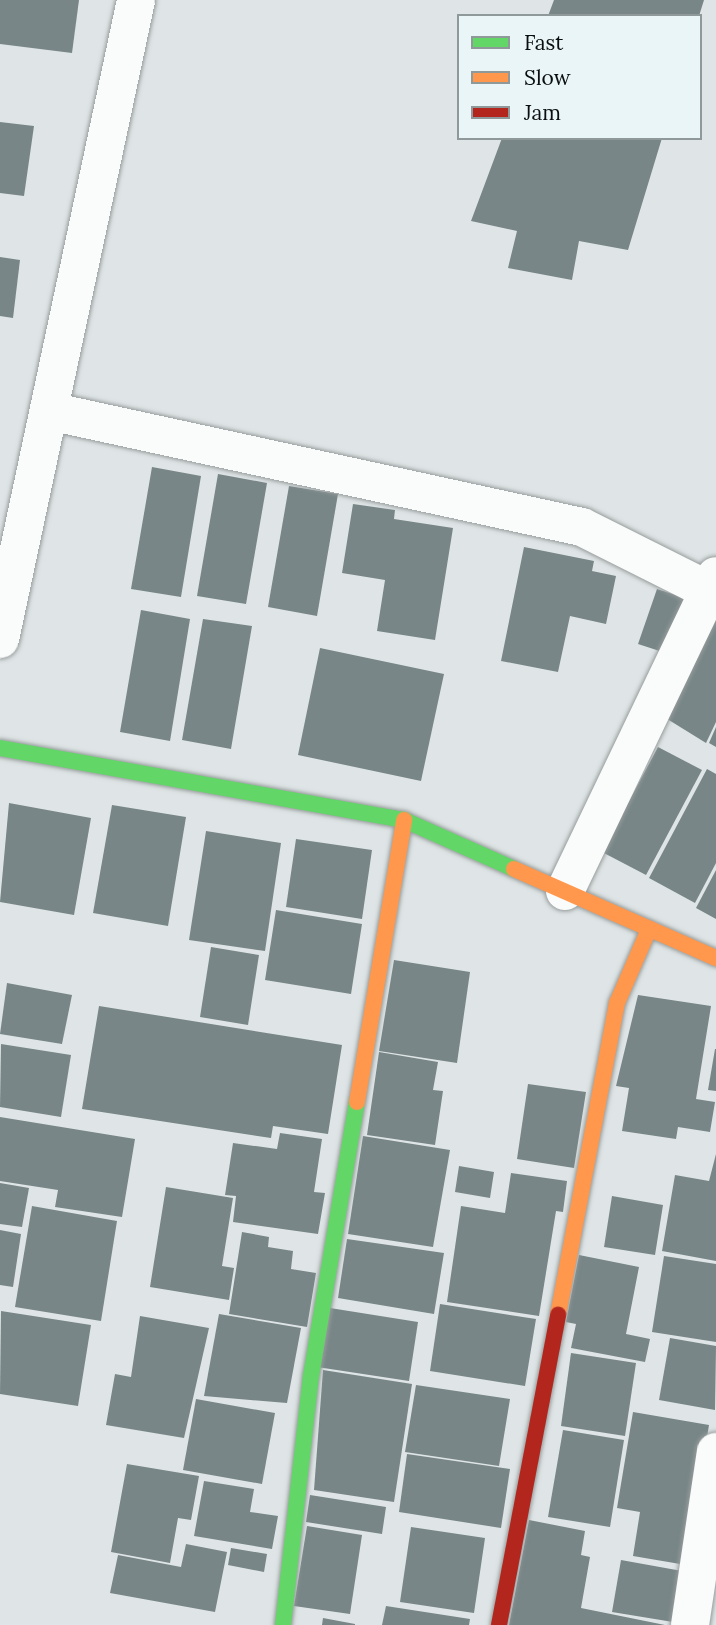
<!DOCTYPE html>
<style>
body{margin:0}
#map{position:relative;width:716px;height:1625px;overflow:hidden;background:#dfe5e6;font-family:Lora,serif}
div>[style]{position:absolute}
.building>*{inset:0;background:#788687}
.roads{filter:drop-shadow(0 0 2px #979c9c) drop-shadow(0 0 2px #979c9c)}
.street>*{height:38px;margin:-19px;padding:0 19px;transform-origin:19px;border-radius:19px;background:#fafbfb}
.fast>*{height:16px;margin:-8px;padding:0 8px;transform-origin:8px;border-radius:8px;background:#63d668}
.slow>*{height:16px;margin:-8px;padding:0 8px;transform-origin:8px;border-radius:8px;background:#ff974d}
.jam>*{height:16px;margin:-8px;padding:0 8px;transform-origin:8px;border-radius:8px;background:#b3261e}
span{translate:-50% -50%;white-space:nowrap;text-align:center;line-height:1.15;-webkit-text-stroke:7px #e9f5f6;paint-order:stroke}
.legend{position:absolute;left:457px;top:14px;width:245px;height:126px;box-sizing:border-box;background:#e9f5f6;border:2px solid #90999a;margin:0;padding:9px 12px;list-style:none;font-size:21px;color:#0b0e0f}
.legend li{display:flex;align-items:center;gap:14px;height:35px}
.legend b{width:35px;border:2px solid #90999a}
</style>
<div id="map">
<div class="building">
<div style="clip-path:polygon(0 0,79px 0,72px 53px,0 44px)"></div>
<div style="clip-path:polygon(554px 0,704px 0,699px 16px,548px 16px)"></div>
<div style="clip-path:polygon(0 122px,34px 126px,24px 196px,0 193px)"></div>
<div style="clip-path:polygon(502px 138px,662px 138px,628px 250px,579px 241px,572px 280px,508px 268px,517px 231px,471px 221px)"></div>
<div style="clip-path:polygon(0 257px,20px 260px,13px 318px,0 316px)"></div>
<div style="clip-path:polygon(152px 467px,201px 476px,181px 597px,131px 589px)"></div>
<div style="clip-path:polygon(218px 474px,267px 483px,246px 604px,197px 596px)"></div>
<div style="clip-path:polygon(289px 486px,338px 494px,317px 616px,268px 607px)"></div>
<div style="clip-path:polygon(353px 504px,395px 510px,394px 519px,453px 528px,435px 640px,377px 631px,385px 580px,342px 573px)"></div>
<div style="clip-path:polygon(524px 547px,594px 561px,592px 571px,616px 576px,606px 624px,570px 616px,558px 672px,501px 661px)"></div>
<div style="clip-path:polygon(657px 589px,694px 601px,675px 656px,638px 644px)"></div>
<div style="clip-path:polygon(141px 610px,190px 619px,170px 741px,120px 732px)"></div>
<div style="clip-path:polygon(716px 611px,716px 722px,706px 743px,664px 717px)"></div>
<div style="clip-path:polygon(203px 619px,252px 626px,231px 749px,182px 740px)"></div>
<div style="clip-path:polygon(320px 648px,444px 674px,421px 781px,298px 755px)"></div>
<div style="clip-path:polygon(716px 727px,716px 747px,709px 743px)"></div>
<div style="clip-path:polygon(658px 747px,702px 770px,646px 875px,602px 852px)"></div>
<div style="clip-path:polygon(707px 769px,716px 774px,716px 863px,695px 903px,649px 878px)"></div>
<div style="clip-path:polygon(9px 803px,91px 818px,74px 915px,0 902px)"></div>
<div style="clip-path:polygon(112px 805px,186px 817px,168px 926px,93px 913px)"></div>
<div style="clip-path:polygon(206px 831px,281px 843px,265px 951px,189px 940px)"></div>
<div style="clip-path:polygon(296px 839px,372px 850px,362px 919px,286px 907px)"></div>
<div style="clip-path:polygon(716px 870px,716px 919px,696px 908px)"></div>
<div style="clip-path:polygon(276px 910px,362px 924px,351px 994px,265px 980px)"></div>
<div style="clip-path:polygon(211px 947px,259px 955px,248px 1025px,200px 1017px)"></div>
<div style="clip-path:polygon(394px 960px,470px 972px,457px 1063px,379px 1051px)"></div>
<div style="clip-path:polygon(7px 983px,72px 995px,62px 1044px,0 1034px)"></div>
<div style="clip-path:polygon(638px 995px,711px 1006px,696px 1099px,715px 1102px,710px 1132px,678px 1127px,676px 1139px,622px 1131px,629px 1088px,616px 1086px)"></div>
<div style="clip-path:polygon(99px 1006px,342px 1045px,328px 1134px,273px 1126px,271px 1138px,82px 1109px)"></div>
<div style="clip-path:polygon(1px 1044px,71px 1055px,61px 1117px,0 1107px)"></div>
<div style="clip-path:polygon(715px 1049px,716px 1049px,716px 1091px,708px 1090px)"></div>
<div style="clip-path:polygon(379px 1052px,438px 1062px,433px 1090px,443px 1091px,435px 1145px,367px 1135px)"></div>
<div style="clip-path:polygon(528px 1084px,586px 1092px,574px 1168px,517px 1159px)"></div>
<div style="clip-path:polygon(0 1117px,135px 1139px,122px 1217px,55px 1207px,58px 1190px,0 1181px)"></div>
<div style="clip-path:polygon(280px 1133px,322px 1139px,314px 1192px,325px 1193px,318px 1234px,233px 1222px,236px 1196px,225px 1195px,233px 1143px,277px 1149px)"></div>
<div style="clip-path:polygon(363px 1136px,450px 1150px,433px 1247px,348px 1234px)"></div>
<div style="clip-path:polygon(716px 1154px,716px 1261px,662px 1251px,675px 1175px,709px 1181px)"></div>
<div style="clip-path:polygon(459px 1166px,494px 1172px,490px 1198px,455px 1192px)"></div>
<div style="clip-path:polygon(511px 1173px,567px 1181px,563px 1212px,556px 1211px,539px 1316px,447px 1302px,461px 1206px,505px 1213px)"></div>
<div style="clip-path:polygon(0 1183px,29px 1188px,22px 1227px,0 1224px)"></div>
<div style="clip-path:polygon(166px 1187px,233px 1198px,222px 1266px,234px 1268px,229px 1300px,150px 1287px)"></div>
<div style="clip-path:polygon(612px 1196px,663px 1205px,655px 1255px,604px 1247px)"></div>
<div style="clip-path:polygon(32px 1206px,117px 1221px,101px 1321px,15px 1307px)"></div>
<div style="clip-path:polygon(0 1230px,21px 1234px,13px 1287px,0 1285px)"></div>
<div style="clip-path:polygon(242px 1232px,269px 1237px,268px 1247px,293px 1251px,291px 1269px,316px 1273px,307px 1327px,229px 1314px)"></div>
<div style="clip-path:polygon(347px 1239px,444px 1253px,434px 1314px,338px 1298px)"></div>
<div style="clip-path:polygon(579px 1255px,639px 1267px,626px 1334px,650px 1339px,645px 1362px,571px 1348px,576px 1324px,566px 1322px)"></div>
<div style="clip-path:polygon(664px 1256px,716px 1264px,716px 1342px,652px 1332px)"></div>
<div style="clip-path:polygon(440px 1304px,536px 1319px,525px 1386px,430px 1371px)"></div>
<div style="clip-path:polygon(330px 1308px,418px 1322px,409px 1381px,317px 1367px)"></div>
<div style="clip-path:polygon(1px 1311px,91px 1325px,78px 1406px,0 1394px)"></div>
<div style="clip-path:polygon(219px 1314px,301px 1328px,287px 1403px,204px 1396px)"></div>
<div style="clip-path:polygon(140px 1316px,209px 1328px,184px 1438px,106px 1425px,115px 1374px,131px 1377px)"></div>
<div style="clip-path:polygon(670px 1338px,716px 1346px,715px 1410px,659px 1400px)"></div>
<div style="clip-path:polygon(571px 1353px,636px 1363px,625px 1436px,561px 1426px)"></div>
<div style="clip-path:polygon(323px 1370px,412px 1384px,394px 1502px,314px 1490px)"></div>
<div style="clip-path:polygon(416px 1385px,510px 1399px,499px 1466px,405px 1452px)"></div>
<div style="clip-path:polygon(196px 1399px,275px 1413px,262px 1484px,183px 1470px)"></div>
<div style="clip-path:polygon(633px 1412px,709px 1425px,686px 1565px,633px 1556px,640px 1512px,617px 1508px)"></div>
<div style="clip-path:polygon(563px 1430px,624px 1440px,610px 1527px,548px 1517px)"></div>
<div style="clip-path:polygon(407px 1454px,510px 1469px,501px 1528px,399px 1512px)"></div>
<div style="clip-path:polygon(127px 1464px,199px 1476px,191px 1520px,178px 1518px,170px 1563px,111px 1552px)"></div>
<div style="clip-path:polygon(204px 1481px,254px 1489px,250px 1512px,278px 1516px,272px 1549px,194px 1536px)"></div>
<div style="clip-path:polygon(310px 1495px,386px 1507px,382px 1534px,306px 1522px)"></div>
<div style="clip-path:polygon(529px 1520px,585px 1531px,581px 1555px,590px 1557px,581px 1608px,665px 1625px,509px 1625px)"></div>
<div style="clip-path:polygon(307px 1526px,362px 1535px,350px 1614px,294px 1606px)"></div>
<div style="clip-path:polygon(411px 1527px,485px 1538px,474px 1613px,400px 1602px)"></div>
<div style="clip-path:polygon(186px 1544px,227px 1552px,215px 1612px,110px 1593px,118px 1555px,181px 1567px)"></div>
<div style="clip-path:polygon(231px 1548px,267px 1554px,264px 1572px,228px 1565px)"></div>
<div style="clip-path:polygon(621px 1560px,682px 1571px,673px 1622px,612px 1612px)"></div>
<div style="clip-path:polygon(386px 1606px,470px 1619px,469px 1625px,382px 1625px)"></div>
<div style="clip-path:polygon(323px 1618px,355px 1624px,355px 1625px,322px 1625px)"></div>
</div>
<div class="roads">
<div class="street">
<div style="left:49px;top:411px;width:545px;rotate:12.28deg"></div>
<div style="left:582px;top:527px;width:150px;rotate:26.6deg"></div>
<div style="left:0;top:639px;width:653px;rotate:-77.98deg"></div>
<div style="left:565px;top:891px;width:349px;rotate:-64.4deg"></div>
<div style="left:690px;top:1625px;width:175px;rotate:-81.5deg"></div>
</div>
<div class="fast">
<div style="left:0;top:748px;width:410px;rotate:10.1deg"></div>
<div style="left:404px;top:820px;width:120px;rotate:24deg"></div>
<div style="left:283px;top:1625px;width:251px;rotate:-83.6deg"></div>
<div style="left:311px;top:1376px;width:278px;rotate:-80.5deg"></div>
</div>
<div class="slow">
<div style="left:514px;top:869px;width:221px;rotate:23.8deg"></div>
<div style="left:357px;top:1102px;width:286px;rotate:-80.5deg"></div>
<div style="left:558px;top:1315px;width:318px;rotate:-79.3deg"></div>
<div style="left:617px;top:1003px;width:81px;rotate:-66.6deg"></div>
</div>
<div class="jam">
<div style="left:499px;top:1625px;width:316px;rotate:-79.2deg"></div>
</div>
</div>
<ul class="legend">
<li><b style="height:9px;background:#63d668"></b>Fast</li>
<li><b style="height:9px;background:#ff974d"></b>Slow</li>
<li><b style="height:9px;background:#b3261e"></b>Jam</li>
</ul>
</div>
